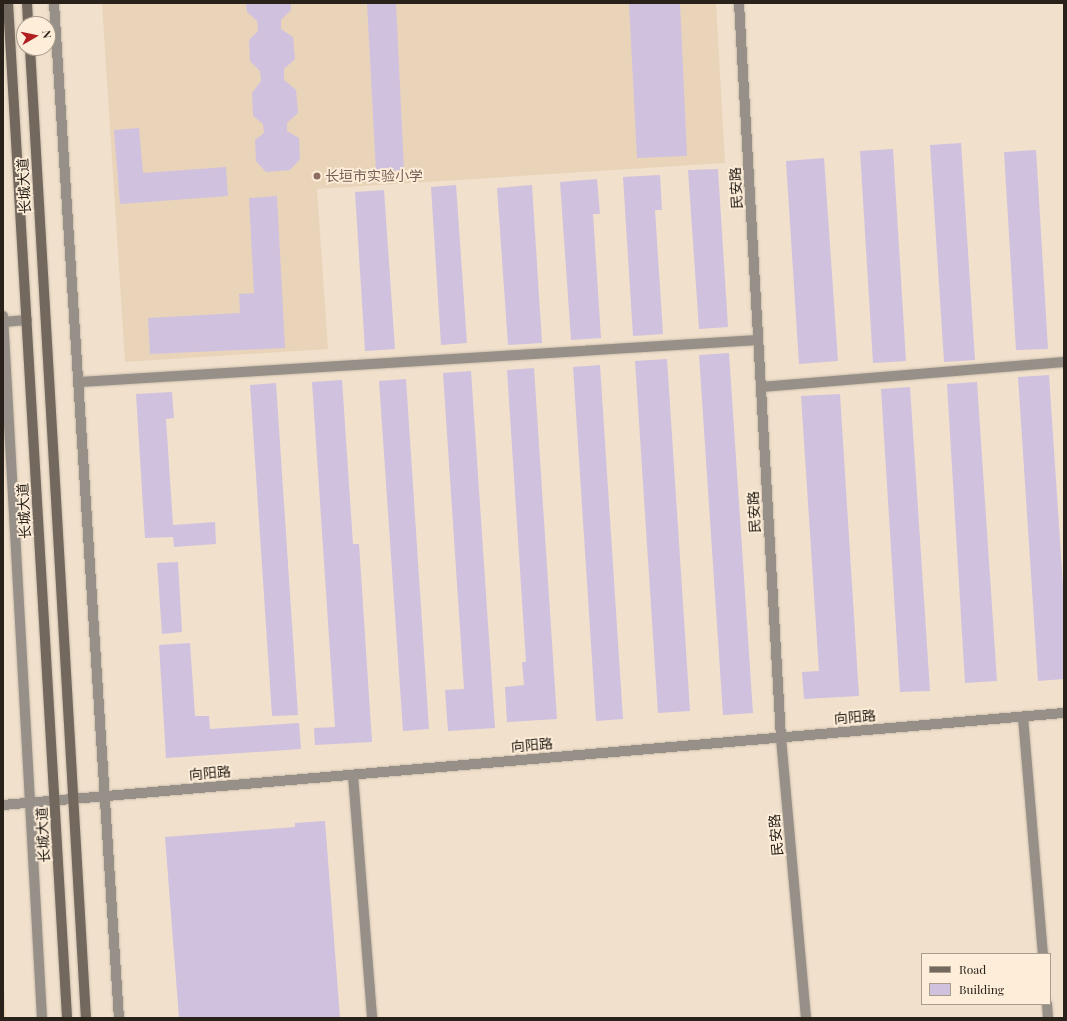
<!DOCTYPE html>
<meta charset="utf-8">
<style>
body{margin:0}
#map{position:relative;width:1067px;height:1021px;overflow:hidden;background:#f0e0cc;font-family:"Playfair Display","Noto Sans SC",serif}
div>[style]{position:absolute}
.built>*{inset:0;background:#e9d4ba}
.building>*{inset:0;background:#d0c1df}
.roads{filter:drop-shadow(0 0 1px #ccbeac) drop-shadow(0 0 1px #ccbeac)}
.minor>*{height:10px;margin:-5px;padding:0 5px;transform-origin:5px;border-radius:5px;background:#979088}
.tertiary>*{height:10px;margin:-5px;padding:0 5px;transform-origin:5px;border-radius:5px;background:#979088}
.secondary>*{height:10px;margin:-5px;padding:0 5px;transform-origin:5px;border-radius:5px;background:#73685d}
.dots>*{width:11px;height:11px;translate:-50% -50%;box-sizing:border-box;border:2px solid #feeed9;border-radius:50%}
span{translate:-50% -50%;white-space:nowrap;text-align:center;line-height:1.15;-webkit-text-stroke:3.5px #feeed9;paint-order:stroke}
.education-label{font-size:14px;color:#785e54}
.left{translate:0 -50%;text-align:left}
.street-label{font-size:14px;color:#28221b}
.frame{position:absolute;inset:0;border:4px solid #28221b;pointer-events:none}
.legend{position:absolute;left:921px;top:953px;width:130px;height:52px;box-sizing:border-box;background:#feeed9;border:1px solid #a89c8d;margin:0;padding:5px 7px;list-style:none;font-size:12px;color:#28221b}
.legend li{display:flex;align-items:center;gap:8px;height:20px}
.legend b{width:20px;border:1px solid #a89c8d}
.north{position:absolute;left:16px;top:16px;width:40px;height:40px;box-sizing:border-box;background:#feeed9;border:1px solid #a89c8d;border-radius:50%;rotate:81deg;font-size:11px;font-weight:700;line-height:16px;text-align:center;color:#28221b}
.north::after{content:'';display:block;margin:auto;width:14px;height:18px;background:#b12021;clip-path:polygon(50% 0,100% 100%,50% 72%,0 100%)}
</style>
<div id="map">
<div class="built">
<div style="clip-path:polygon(102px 3px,716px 3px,725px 163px,317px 189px,328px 349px,125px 362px)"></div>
<div style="clip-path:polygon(3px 973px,6px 1018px,3px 1018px)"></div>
</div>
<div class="building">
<div style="clip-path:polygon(246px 3px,291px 3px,291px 10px,281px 20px,281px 29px,293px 37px,295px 59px,284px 69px,284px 80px,296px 90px,298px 113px,287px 123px,287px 131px,299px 138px,300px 159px,290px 170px,266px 172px,256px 161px,255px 140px,264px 133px,263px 124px,253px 116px,252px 93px,261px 81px,260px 71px,250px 61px,249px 40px,258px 31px,257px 21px,247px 12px)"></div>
<div style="clip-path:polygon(367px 3px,396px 3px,404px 170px,376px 172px)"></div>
<div style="clip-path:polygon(629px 3px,680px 3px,687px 156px,637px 158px)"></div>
<div style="clip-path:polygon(139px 128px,143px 173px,226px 167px,228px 196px,120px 204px,114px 130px)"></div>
<div style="clip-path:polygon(961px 143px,975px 360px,944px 362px,930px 145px)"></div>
<div style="clip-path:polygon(893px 149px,906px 361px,873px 363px,860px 151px)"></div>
<div style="clip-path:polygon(1036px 150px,1048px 349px,1016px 350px,1004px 152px)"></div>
<div style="clip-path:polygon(824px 158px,838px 361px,799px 364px,786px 161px)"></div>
<div style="clip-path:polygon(718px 169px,728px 327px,699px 329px,688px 170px)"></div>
<div style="clip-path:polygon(660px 175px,662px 210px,655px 210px,663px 334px,633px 336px,623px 177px)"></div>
<div style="clip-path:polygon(597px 179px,600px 214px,593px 214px,601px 338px,571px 340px,560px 182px)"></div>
<div style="clip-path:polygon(456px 185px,467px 343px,441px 345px,431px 187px)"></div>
<div style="clip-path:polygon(532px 185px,542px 343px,508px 345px,497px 188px)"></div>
<div style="clip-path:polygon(384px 190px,395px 349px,365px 351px,355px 192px)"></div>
<div style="clip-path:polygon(277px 196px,285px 348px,150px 354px,148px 318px,240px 313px,239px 294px,254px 293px,249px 198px)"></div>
<div style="clip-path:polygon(729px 353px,753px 713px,723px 715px,699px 355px)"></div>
<div style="clip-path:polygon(667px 359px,690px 711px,658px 713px,635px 361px)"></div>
<div style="clip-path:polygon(600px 365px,623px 719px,596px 721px,573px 367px)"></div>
<div style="clip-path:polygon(534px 368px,557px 719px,507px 722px,505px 687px,524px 685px,522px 662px,526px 662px,507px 370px)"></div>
<div style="clip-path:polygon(471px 371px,495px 728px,448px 731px,445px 690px,464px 689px,443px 373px)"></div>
<div style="clip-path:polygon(1049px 375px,1064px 601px,1064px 679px,1038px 681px,1018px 377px)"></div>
<div style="clip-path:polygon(406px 379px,429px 729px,403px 731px,379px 381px)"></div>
<div style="clip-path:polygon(342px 380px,353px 544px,359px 544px,372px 742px,315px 745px,314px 728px,335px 727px,312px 382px)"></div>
<div style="clip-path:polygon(977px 382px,997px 681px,965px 683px,947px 384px)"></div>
<div style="clip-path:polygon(276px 383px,298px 715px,272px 716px,250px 385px)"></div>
<div style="clip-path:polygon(910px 387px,930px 691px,900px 692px,881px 389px)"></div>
<div style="clip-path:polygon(172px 392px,174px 418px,166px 419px,173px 525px,215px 522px,216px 544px,174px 547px,173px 537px,145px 538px,136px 394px)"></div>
<div style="clip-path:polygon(840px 394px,859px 696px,804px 699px,802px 672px,819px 671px,801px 396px)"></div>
<div style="clip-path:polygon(178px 562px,182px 632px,162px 634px,157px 563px)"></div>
<div style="clip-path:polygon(190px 643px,195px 716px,209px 716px,210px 729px,299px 723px,301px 749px,166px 758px,159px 645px)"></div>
<div style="clip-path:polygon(325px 821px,340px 1018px,179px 1018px,165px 837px,295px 827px,295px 823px)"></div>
</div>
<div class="roads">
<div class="minor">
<div style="left:54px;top:3px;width:1017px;rotate:86.34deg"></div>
<div style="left:3px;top:316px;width:703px;rotate:86.82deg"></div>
<div style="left:3px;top:322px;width:24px;rotate:-5deg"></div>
<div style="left:80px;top:382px;width:679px;rotate:-3.54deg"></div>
<div style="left:761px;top:387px;width:304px;rotate:-4.7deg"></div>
<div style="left:1023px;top:717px;width:238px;rotate:85.2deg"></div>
<div style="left:353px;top:775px;width:244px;rotate:85.5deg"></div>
<div style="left:1047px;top:1004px;width:14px;rotate:86deg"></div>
</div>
<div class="tertiary">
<div style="left:739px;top:3px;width:736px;rotate:86.73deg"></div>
<div style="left:781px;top:738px;width:281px;rotate:84.9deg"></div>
<div style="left:3px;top:805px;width:1065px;rotate:-4.96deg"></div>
</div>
<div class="secondary">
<div style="left:8px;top:3px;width:1017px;rotate:86.67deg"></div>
<div style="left:27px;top:3px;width:21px;rotate:87deg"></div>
<div style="left:30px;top:48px;width:972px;rotate:86.7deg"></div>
</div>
</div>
<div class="dots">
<div style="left:317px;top:176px;background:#8d6e63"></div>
</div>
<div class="education-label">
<span class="left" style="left:325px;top:176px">长垣市实验小学</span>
</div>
<div class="street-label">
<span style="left:24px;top:186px;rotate:-93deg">长城大道</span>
<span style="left:736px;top:188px;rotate:-93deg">民安路</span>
<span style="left:24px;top:511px;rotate:-93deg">长城大道</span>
<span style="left:754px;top:512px;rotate:-93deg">民安路</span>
<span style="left:855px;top:717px;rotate:-5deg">向阳路</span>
<span style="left:532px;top:745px;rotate:-5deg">向阳路</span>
<span style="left:210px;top:773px;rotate:-5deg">向阳路</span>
<span style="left:43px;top:835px;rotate:-93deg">长城大道</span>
<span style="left:776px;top:835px;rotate:-95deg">民安路</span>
</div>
<div class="frame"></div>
<ul class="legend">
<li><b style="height:5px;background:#73685d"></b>Road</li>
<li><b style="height:11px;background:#d0c1df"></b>Building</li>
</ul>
<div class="north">N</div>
</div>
